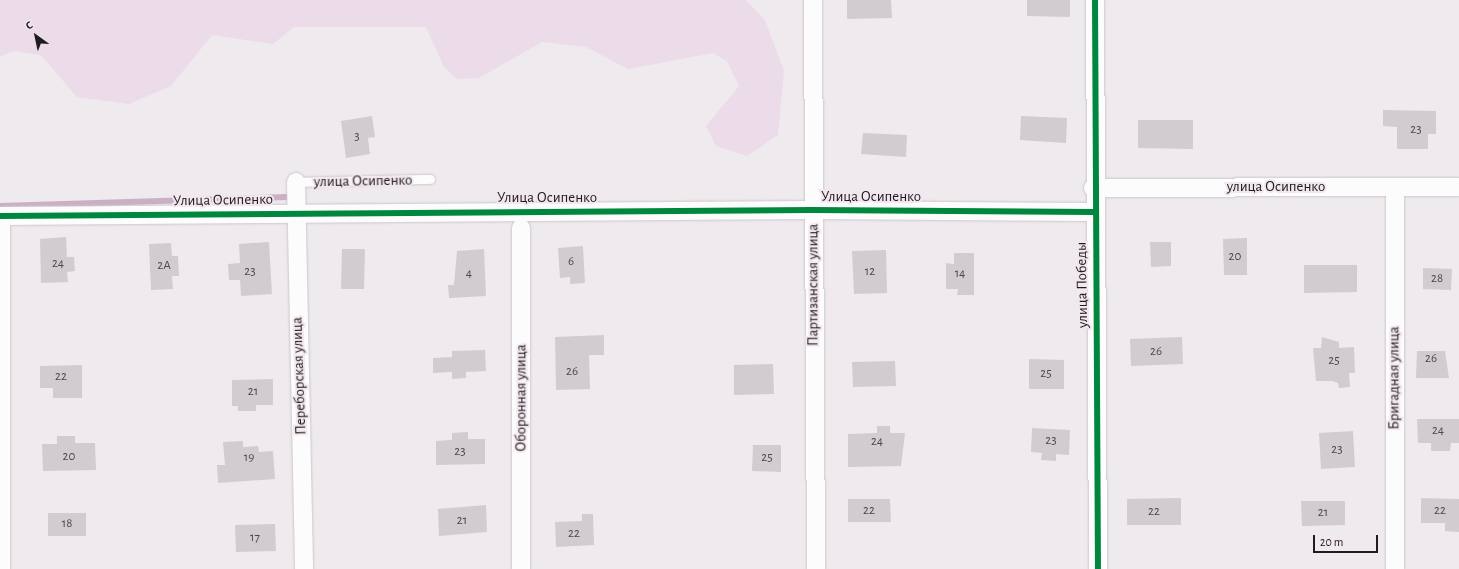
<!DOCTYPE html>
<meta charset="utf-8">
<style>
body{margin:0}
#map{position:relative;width:1459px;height:569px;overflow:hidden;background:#efeaee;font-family:"Alegreya Sans",sans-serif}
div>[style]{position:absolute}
.green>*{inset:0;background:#ecdbe8}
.stream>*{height:6px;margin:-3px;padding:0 3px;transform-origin:3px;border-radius:3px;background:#cbafc5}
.building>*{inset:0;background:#d0ccd0}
.roads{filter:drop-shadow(0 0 1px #cbc7cb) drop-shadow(0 0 1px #cbc7cb)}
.lane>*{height:9px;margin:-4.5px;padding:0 4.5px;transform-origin:4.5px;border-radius:4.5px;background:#fdfcfc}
.street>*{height:18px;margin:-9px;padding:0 9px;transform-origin:9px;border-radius:9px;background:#fdfcfc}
.cycleway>*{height:6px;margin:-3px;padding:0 3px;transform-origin:3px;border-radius:3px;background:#00873e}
span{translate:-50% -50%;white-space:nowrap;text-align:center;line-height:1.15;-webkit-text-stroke:4px #f2e7ef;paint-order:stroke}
.number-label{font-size:13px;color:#4b474a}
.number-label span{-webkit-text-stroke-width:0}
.street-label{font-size:15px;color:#1f1b1e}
.north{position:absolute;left:16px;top:16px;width:40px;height:40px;-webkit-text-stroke:3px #f2e7ef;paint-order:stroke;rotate:327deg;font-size:11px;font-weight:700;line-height:16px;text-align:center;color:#1f1b1e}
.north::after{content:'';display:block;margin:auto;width:14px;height:18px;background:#1f1b1e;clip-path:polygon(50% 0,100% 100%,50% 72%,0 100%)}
.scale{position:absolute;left:1313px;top:535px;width:65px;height:18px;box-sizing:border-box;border:2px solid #1f1b1e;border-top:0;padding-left:5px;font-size:12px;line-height:14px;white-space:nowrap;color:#1f1b1e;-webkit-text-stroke:3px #f2e7ef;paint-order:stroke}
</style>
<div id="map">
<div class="green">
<div style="clip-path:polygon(0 0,746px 0,765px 20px,784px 71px,778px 135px,747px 156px,716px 146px,706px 126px,739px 86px,727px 61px,713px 53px,628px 69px,586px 47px,542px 42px,479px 78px,457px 79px,444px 67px,426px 27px,294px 27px,273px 44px,212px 35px,171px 86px,129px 104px,77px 97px,41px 55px,13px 51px,0 57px)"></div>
</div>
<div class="stream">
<div style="left:0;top:206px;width:288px;rotate:-1.8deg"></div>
</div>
<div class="building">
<div style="clip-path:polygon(847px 0,891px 0,892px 18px,847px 19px)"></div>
<div style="clip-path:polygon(1027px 0,1070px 0,1070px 17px,1027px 16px)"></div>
<div style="clip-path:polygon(1383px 110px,1436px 111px,1436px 134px,1428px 134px,1428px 149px,1397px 149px,1397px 127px,1383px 126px)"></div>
<div style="clip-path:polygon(372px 116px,375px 137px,368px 138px,370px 154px,346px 158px,341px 121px)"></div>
<div style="clip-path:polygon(1021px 116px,1067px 118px,1066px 143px,1020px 140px)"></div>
<div style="clip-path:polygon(1138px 120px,1193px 120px,1193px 149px,1138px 148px)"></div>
<div style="clip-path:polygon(863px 133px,907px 135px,906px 157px,861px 154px)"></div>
<div style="clip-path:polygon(66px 237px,67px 257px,74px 257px,75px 271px,67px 272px,68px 282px,41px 283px,40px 239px)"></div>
<div style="clip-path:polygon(1247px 238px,1247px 275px,1224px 275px,1223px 239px)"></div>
<div style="clip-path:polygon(269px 242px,272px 294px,241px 296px,240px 280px,229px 280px,228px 264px,240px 263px,239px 244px)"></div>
<div style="clip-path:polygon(1150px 242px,1171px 242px,1171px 266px,1151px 267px)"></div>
<div style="clip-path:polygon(171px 243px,172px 256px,178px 256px,179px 276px,172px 276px,173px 289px,151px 290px,149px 244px)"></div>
<div style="clip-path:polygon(583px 246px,585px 283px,570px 284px,570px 277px,560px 278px,558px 248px)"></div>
<div style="clip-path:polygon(342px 249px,365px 249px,364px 289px,341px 289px)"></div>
<div style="clip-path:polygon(484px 249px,486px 296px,449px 298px,448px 285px,454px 285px,457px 251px)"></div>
<div style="clip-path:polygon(886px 250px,887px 293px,854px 294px,852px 251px)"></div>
<div style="clip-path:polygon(954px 253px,974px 253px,974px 295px,957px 295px,958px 289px,946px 289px,946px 263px,954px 264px)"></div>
<div style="clip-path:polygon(1304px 265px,1357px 265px,1357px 292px,1304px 293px)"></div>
<div style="clip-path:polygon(1423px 268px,1452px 269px,1451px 290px,1423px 289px)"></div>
<div style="clip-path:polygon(604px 335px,604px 355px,589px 355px,590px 389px,556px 390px,555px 337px)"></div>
<div style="clip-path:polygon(1182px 337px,1183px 364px,1131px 366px,1130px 339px)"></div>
<div style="clip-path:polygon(1322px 337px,1339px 342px,1339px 348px,1354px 347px,1355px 373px,1349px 373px,1350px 387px,1339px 388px,1338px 383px,1332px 381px,1316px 381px,1313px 348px,1321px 348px)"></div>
<div style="clip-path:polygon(485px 350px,486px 371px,466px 372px,466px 378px,452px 379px,452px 372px,433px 373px,433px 358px,452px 357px,452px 351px)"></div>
<div style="clip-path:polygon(1417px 351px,1445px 351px,1449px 378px,1416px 378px)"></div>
<div style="clip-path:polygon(1029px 359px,1064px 360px,1064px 389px,1029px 389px)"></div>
<div style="clip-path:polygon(895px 361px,896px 386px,853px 387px,852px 362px)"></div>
<div style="clip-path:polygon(773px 364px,774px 394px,734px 395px,734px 365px)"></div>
<div style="clip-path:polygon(82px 365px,82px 398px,53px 398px,53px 388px,40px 388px,40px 366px)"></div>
<div style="clip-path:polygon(273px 379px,273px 405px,256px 405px,256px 411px,238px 411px,238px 406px,232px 406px,232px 380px)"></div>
<div style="clip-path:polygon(1417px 419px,1459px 419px,1459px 443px,1451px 443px,1450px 451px,1431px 451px,1431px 443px,1418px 443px)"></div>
<div style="clip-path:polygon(877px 426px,890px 426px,890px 433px,905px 433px,901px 466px,848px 467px,848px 434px,877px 433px)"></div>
<div style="clip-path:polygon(1032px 428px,1070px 430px,1069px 455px,1056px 454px,1056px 461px,1041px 460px,1042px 453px,1031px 452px)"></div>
<div style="clip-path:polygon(1353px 431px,1355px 467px,1321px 469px,1319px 433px)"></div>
<div style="clip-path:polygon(468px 432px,468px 439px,485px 439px,485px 464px,436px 465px,436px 441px,452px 440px,452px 433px)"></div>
<div style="clip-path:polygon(57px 436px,75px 436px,75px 443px,95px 443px,96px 470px,43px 471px,42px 444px,57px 444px)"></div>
<div style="clip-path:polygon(243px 441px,243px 447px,258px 446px,259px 452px,273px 451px,275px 479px,218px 483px,217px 465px,225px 465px,223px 442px)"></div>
<div style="clip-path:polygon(753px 445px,781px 445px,781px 472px,752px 471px)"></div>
<div style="clip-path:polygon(1181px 498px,1181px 525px,1127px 525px,1127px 499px)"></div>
<div style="clip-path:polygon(1421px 498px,1459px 499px,1459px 532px,1445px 531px,1445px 523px,1421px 523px)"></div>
<div style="clip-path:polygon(848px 499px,890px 499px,891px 522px,848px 522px)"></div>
<div style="clip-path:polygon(1301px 501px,1345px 501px,1345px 525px,1302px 526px)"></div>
<div style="clip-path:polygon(486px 505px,487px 532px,439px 536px,438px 509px)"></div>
<div style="clip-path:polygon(48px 513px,86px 513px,86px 536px,48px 536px)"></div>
<div style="clip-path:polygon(582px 514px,593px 514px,594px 545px,556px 547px,555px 522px,582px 521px)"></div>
<div style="clip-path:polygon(275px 524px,276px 551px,236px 552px,235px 525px)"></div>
</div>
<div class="roads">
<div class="lane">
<div style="left:296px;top:182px;width:134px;rotate:-1.3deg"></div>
</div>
<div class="street">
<div style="left:813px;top:0;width:569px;rotate:89.7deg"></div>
<div style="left:1095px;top:0;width:569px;rotate:89.7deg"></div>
<div style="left:296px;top:182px;width:387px;rotate:88.8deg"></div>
<div style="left:1395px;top:187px;width:382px;rotate:90deg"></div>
<div style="left:1093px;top:188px;width:366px;rotate:-0.2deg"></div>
<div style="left:0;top:216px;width:812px;rotate:-0.42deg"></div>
<div style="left:812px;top:210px;width:282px;rotate:0.4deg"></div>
<div style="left:1px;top:216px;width:353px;rotate:90deg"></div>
<div style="left:521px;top:228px;width:341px;rotate:90deg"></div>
</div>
</div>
<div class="cycleway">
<div style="left:1095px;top:0;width:569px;rotate:89.7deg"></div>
<div style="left:0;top:216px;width:812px;rotate:-0.42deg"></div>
<div style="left:812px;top:210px;width:282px;rotate:0.4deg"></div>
</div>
<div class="number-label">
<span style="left:1416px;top:130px">23</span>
<span style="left:357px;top:137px">3</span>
<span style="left:1235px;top:257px">20</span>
<span style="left:571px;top:262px">6</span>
<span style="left:58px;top:264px">24</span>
<span style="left:164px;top:266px">2А</span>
<span style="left:250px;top:272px">23</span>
<span style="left:870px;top:272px">12</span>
<span style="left:469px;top:274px">4</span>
<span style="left:960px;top:274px">14</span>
<span style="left:1437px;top:279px">28</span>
<span style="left:1156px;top:352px">26</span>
<span style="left:1431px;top:359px">26</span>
<span style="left:1334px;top:361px">25</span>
<span style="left:572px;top:372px">26</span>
<span style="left:1046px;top:374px">25</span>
<span style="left:61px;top:377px">22</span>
<span style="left:253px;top:392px">21</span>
<span style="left:1438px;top:431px">24</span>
<span style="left:1051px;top:441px">23</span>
<span style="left:877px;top:442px">24</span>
<span style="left:1337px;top:450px">23</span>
<span style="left:460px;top:452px">23</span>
<span style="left:69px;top:457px">20</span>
<span style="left:249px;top:458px">19</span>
<span style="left:767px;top:458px">25</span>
<span style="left:869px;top:511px">22</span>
<span style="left:1440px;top:511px">22</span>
<span style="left:1154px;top:512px">22</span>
<span style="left:1323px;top:513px">21</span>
<span style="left:462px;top:521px">21</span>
<span style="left:67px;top:524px">18</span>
<span style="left:574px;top:534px">22</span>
<span style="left:255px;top:538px">17</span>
</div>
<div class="street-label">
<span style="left:363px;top:181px;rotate:-1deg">улица Осипенко</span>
<span style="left:1276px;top:187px">улица Осипенко</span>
<span style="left:871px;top:197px">Улица Осипенко</span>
<span style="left:547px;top:198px">Улица Осипенко</span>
<span style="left:223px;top:200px;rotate:-1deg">Улица Осипенко</span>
<span style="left:813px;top:285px;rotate:-90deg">Партизанская улица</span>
<span style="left:1082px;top:285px;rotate:-91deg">улица Победы</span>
<span style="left:299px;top:376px;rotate:-92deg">Переборская улица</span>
<span style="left:1394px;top:378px;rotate:-90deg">Бригадная улица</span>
<span style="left:521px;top:398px;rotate:-90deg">Оборонная улица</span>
</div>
<div class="north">С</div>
<div class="scale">20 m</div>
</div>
